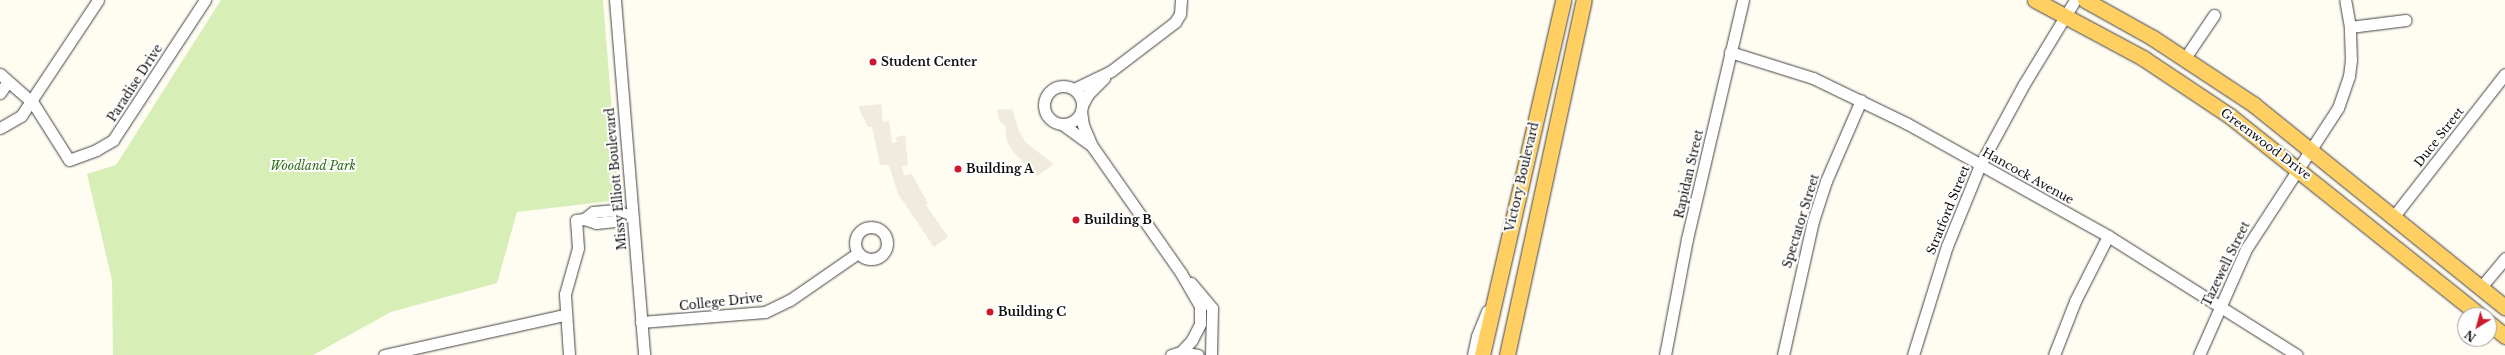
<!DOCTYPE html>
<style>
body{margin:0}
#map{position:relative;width:2505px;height:355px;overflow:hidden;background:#fffcf2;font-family:"Libre Baskerville",serif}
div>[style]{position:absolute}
.green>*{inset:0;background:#d7eeb7}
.plaza>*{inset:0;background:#f1ebde}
.roads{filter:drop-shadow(0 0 1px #424242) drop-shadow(0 0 1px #424242)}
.minor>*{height:11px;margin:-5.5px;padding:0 5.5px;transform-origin:5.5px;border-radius:5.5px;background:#fff}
.minor>.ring{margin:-5.5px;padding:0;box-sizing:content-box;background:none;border:11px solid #fff;border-radius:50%}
.major>*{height:15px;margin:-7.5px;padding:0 7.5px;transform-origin:7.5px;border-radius:7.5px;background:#ffcf62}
.dots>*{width:11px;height:11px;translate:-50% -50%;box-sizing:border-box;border:2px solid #fff;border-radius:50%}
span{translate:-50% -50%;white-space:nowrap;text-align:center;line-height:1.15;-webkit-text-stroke:4px #fff;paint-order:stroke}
.poi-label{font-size:12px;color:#0f0f0f;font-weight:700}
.left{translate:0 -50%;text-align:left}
.street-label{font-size:12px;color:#0f0f0f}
.park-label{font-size:12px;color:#2f6e18;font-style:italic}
.north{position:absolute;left:2457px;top:307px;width:40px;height:40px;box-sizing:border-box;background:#fff;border:1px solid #9f9f9f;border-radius:50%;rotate:217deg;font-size:11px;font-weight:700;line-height:16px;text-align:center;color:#0f0f0f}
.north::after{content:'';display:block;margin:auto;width:14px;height:18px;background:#ce192c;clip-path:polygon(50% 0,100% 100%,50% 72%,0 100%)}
</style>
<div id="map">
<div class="green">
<div style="clip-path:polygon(221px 0,603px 0,619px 200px,517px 212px,497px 283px,391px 312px,313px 355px,113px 355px,112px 280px,87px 174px,116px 165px)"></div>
</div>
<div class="plaza">
<div style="clip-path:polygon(881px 104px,883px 122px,889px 121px,892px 143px,897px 142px,896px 137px,905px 135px,908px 165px,902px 167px,904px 175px,912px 174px,928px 204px,926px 205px,948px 237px,934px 247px,898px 194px,889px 165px,880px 165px,872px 127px,868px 127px,860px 111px,859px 106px)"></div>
<div style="clip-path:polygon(1012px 109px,1019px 131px,1026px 143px,1054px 164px,1037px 176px,1014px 153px,1007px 142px,1005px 125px,1000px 122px,997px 110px)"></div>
</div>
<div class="roads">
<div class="minor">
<div style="left:615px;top:0;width:356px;rotate:85.3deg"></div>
<div style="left:2350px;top:27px;width:56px;rotate:-7.1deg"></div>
<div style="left:1730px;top:52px;width:87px;rotate:17.4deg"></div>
<div style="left:1813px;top:78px;width:103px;rotate:25.8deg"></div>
<div style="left:1906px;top:123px;width:231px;rotate:29.2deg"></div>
<div style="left:2108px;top:236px;width:223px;rotate:32.2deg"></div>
<div style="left:2185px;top:58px;width:52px;rotate:-56deg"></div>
<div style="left:0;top:74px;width:44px;rotate:41.3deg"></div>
<div style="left:33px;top:103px;width:67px;rotate:57.7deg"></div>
<div style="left:69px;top:160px;width:29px;rotate:-20deg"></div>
<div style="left:96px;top:150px;width:20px;rotate:-30deg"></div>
<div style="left:113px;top:140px;width:168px;rotate:-56.7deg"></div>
<div class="ring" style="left:1044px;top:86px;width:27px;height:27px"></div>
<div style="left:1074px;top:89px;width:41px;rotate:-25.9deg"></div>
<div style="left:1111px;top:71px;width:81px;rotate:-37.4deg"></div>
<div style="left:1175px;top:22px;width:9px;rotate:-58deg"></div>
<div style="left:1180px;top:14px;width:14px;rotate:-86deg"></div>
<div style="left:0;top:93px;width:14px;rotate:-56deg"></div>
<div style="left:1082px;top:105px;width:13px;rotate:-61deg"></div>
<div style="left:1088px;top:94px;width:23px;rotate:-45deg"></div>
<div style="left:1081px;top:111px;width:14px;rotate:82deg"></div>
<div style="left:1083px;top:125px;width:23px;rotate:67deg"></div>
<div style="left:1092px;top:146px;width:155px;rotate:55deg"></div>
<div style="left:1181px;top:273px;width:38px;rotate:60deg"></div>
<div style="left:1200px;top:306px;width:18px;rotate:90deg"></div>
<div style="left:1200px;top:324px;width:18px;rotate:117deg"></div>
<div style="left:1192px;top:340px;width:16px;rotate:133deg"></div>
<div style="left:1062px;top:124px;width:34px;rotate:36deg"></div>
<div style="left:0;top:128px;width:24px;rotate:-30deg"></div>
<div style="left:21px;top:116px;width:139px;rotate:-56.4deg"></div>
<div style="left:2394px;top:216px;width:180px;rotate:-52deg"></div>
<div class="ring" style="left:855px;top:227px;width:21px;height:21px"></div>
<div style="left:1191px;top:283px;width:33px;rotate:50deg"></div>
<div style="left:1212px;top:308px;width:47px;rotate:91.2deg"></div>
<div style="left:2481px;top:287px;width:38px;rotate:-50deg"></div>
<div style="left:641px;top:322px;width:124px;rotate:-4.6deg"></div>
<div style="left:765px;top:312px;width:28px;rotate:-26deg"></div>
<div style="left:790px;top:300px;width:83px;rotate:-34.7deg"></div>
<div style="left:384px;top:355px;width:185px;rotate:-12.5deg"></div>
<div style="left:569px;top:355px;width:61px;rotate:-93.8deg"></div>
<div style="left:565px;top:294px;width:48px;rotate:-74.2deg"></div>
<div style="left:578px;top:248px;width:28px;rotate:-94deg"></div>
<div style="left:576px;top:220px;width:8px;rotate:-7deg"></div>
<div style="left:584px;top:219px;width:13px;rotate:18deg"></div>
<div style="left:596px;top:223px;width:19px;rotate:-6deg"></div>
<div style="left:615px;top:221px;width:13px;rotate:-29deg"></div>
<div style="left:626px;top:215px;width:11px;rotate:-153deg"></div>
<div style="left:616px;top:210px;width:23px;rotate:175deg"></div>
<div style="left:593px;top:212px;width:11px;rotate:142deg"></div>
<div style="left:1171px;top:355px;width:10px;rotate:-17deg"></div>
<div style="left:1181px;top:352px;width:17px;rotate:10deg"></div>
<div style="left:1473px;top:355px;width:19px;rotate:-78deg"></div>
<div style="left:1477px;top:336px;width:27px;rotate:-68deg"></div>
<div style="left:1665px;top:355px;width:118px;rotate:-79.3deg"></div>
<div style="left:1687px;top:239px;width:245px;rotate:-76.8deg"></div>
<div style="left:1783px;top:355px;width:137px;rotate:-77.4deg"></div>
<div style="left:1813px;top:221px;width:42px;rotate:-72deg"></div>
<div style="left:1826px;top:181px;width:88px;rotate:-66.6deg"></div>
<div style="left:1913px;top:355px;width:114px;rotate:-72.7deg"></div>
<div style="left:1947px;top:246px;width:87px;rotate:-67.8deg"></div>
<div style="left:1980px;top:165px;width:92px;rotate:-61.5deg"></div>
<div style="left:2024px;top:84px;width:98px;rotate:-58.7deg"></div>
<div style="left:2054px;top:355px;width:58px;rotate:-68.7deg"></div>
<div style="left:2075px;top:301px;width:73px;rotate:-63.1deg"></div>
<div style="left:2199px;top:355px;width:116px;rotate:-66.1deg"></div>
<div style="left:2246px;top:249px;width:168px;rotate:-56.9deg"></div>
<div style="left:2338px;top:108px;width:34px;rotate:-71deg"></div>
<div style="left:2349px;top:76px;width:16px;rotate:-83deg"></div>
<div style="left:2351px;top:60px;width:33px;rotate:-92deg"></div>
<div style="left:2350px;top:27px;width:27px;rotate:-100deg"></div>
</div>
<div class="major">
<div style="left:2035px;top:0;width:123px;rotate:28.2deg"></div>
<div style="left:2143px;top:58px;width:105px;rotate:33.7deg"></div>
<div style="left:2230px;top:116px;width:319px;rotate:38.6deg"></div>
<div style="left:2085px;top:0;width:78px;rotate:29.2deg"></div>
<div style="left:2153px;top:38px;width:120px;rotate:33.4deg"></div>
<div style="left:2253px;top:104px;width:324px;rotate:38.9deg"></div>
<div style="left:2489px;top:323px;width:21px;rotate:39deg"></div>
<div style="left:1482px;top:355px;width:364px;rotate:-77.1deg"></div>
<div style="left:1507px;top:355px;width:363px;rotate:-77.8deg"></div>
</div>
</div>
<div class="dots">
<div style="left:873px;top:62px;background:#ce192c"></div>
<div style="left:958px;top:169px;background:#ce192c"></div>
<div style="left:1076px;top:220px;background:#ce192c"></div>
<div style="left:990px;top:312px;background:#ce192c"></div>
</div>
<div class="poi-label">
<span class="left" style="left:881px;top:62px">Student Center</span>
<span class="left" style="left:966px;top:169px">Building A</span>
<span class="left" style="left:1084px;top:220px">Building B</span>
<span class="left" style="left:998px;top:312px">Building C</span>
</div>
<div class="street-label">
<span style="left:135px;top:83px;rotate:-57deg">Paradise Drive</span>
<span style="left:2439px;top:137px;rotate:-52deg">Duce Street</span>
<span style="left:2266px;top:144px;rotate:37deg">Greenwood Drive</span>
<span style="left:1689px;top:174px;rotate:-77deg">Rapidan Street</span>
<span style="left:2028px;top:176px;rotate:29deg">Hancock Avenue</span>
<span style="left:1522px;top:177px;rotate:-77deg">Victory Boulevard</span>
<span style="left:616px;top:179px;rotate:-95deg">Missy Elliott Boulevard</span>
<span style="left:1948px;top:210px;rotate:-68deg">Stratford Street</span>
<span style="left:1801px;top:221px;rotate:-73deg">Spectator Street</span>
<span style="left:2226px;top:264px;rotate:-64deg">Tazewell Street</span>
<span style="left:721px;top:302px;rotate:-6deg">College Drive</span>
</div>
<div class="park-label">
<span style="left:313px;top:166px">Woodland Park</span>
</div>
<div class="north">N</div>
</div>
